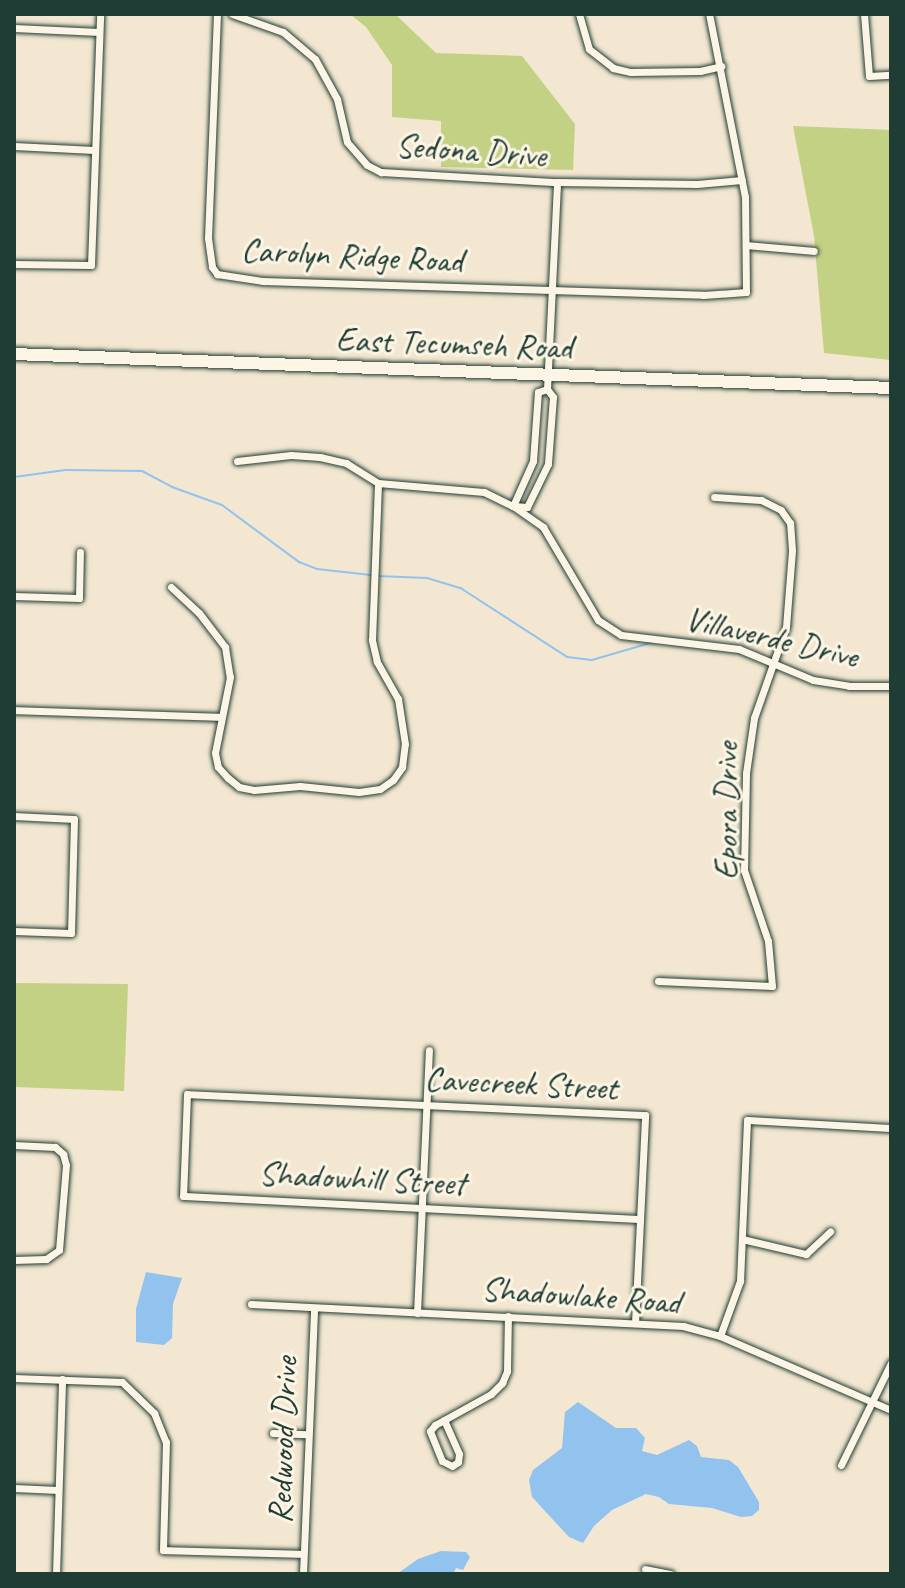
<!DOCTYPE html>
<style>
body{margin:0}
#map{position:relative;width:905px;height:1588px;overflow:hidden;background:#f3e7d1;font-family:Caveat,sans-serif}
div>[style]{position:absolute}
.green>*{inset:0;background:#c3d185}
.water>*{inset:0;background:#92c3ee}
.stream>*{height:2px;margin:-1px;padding:0 1px;transform-origin:1px;border-radius:1px;background:#92c3ee}
.roads{filter:drop-shadow(0 0 2px #1f3d34) drop-shadow(0 0 2px #1f3d34)}
.street>*{height:7px;margin:-3.5px;padding:0 3.5px;transform-origin:3.5px;border-radius:3.5px;background:#fcf5e5}
.primary>*{height:12px;margin:-6px;padding:0 6px;transform-origin:6px;border-radius:6px;background:#fcf5e5}
span{translate:-50% -50%;white-space:nowrap;text-align:center;line-height:1.15;-webkit-text-stroke:6px #fcf5e5;paint-order:stroke}
.street-label{font-size:34px;color:#1f3d34}
.frame{position:absolute;inset:0;border:16px solid #1f3d34;pointer-events:none}
</style>
<div id="map">
<div class="green">
<div style="clip-path:polygon(350px 14px,395px 14px,436px 53px,522px 56px,575px 124px,573px 170px,441px 167px,441px 121px,392px 117px,392px 65px,366px 27px)"></div>
<div style="clip-path:polygon(793px 126px,891px 130px,891px 360px,824px 353px,814px 236px)"></div>
<div style="clip-path:polygon(14px 983px,128px 984px,124px 1091px,14px 1087px)"></div>
</div>
<div class="water">
<div style="clip-path:polygon(146px 1272px,182px 1278px,173px 1304px,172px 1338px,164px 1345px,136px 1342px,136px 1309px)"></div>
<div style="clip-path:polygon(578px 1402px,616px 1428px,636px 1428px,645px 1438px,642px 1451px,657px 1455px,689px 1440px,697px 1446px,701px 1457px,729px 1460px,738px 1467px,759px 1502px,759px 1510px,752px 1516px,741px 1517px,712px 1508px,669px 1504px,659px 1497px,646px 1494px,612px 1510px,594px 1526px,583px 1543px,569px 1537px,532px 1497px,529px 1480px,533px 1470px,562px 1448px,565px 1412px)"></div>
<div style="clip-path:polygon(441px 1551px,466px 1552px,470px 1557px,463px 1570px,456px 1568px,453px 1574px,397px 1574px,418px 1559px)"></div>
</div>
<div class="stream">
<div style="left:14px;top:477px;width:52px;rotate:-7.7deg"></div>
<div style="left:66px;top:470px;width:76px;rotate:0.8deg"></div>
<div style="left:142px;top:471px;width:34px;rotate:28deg"></div>
<div style="left:172px;top:487px;width:53px;rotate:19.8deg"></div>
<div style="left:222px;top:505px;width:96px;rotate:36.5deg"></div>
<div style="left:299px;top:562px;width:19px;rotate:21deg"></div>
<div style="left:317px;top:569px;width:54px;rotate:6.3deg"></div>
<div style="left:377px;top:576px;width:50px;rotate:2.3deg"></div>
<div style="left:427px;top:578px;width:37px;rotate:17deg"></div>
<div style="left:462px;top:589px;width:125px;rotate:32.9deg"></div>
<div style="left:567px;top:657px;width:25px;rotate:7deg"></div>
<div style="left:592px;top:660px;width:64px;rotate:-16.4deg"></div>
</div>
<div class="roads">
<div class="street">
<div style="left:217px;top:14px;width:224px;rotate:92.3deg"></div>
<div style="left:208px;top:238px;width:29px;rotate:82deg"></div>
<div style="left:212px;top:267px;width:9px;rotate:54deg"></div>
<div style="left:217px;top:274px;width:47px;rotate:8.7deg"></div>
<div style="left:263px;top:281px;width:440px;rotate:1.8deg"></div>
<div style="left:703px;top:295px;width:43px;rotate:-4deg"></div>
<div style="left:746px;top:292px;width:95px;rotate:-90.6deg"></div>
<div style="left:745px;top:197px;width:187px;rotate:-101.1deg"></div>
<div style="left:232px;top:14px;width:54px;rotate:19.4deg"></div>
<div style="left:283px;top:32px;width:42px;rotate:40.2deg"></div>
<div style="left:315px;top:59px;width:46px;rotate:61.2deg"></div>
<div style="left:337px;top:99px;width:44px;rotate:76.9deg"></div>
<div style="left:347px;top:142px;width:30px;rotate:49deg"></div>
<div style="left:367px;top:165px;width:16px;rotate:27deg"></div>
<div style="left:381px;top:172px;width:176px;rotate:3.3deg"></div>
<div style="left:557px;top:182px;width:140px;rotate:0.8deg"></div>
<div style="left:697px;top:184px;width:45px;rotate:-5.1deg"></div>
<div style="left:579px;top:14px;width:36px;rotate:74deg"></div>
<div style="left:589px;top:49px;width:31px;rotate:38deg"></div>
<div style="left:613px;top:68px;width:18px;rotate:13deg"></div>
<div style="left:631px;top:72px;width:69px;rotate:-0.8deg"></div>
<div style="left:700px;top:71px;width:22px;rotate:-13deg"></div>
<div style="left:864px;top:14px;width:62px;rotate:85.4deg"></div>
<div style="left:869px;top:76px;width:22px;rotate:-3deg"></div>
<div style="left:14px;top:28px;width:85px;rotate:2.7deg"></div>
<div style="left:14px;top:146px;width:80px;rotate:2.9deg"></div>
<div style="left:746px;top:245px;width:68px;rotate:5deg"></div>
<div style="left:14px;top:264px;width:77px;rotate:0.7deg"></div>
<div style="left:91px;top:265px;width:251px;rotate:-87.9deg"></div>
<div style="left:547px;top:389px;width:10px;rotate:53deg"></div>
<div style="left:553px;top:397px;width:67px;rotate:94.3deg"></div>
<div style="left:548px;top:464px;width:48px;rotate:116deg"></div>
<div style="left:527px;top:507px;width:14px;rotate:-176deg"></div>
<div style="left:513px;top:506px;width:49px;rotate:-66deg"></div>
<div style="left:533px;top:461px;width:69px;rotate:-85.9deg"></div>
<div style="left:538px;top:392px;width:9px;rotate:-18deg"></div>
<div style="left:547px;top:389px;width:207px;rotate:-87.2deg"></div>
<div style="left:237px;top:461px;width:54px;rotate:-6.3deg"></div>
<div style="left:291px;top:455px;width:29px;rotate:4deg"></div>
<div style="left:320px;top:457px;width:27px;rotate:13deg"></div>
<div style="left:346px;top:463px;width:38px;rotate:32deg"></div>
<div style="left:378px;top:483px;width:106px;rotate:4.9deg"></div>
<div style="left:484px;top:492px;width:32px;rotate:26deg"></div>
<div style="left:513px;top:506px;width:37px;rotate:35deg"></div>
<div style="left:543px;top:527px;width:108px;rotate:59.4deg"></div>
<div style="left:598px;top:620px;width:27px;rotate:33deg"></div>
<div style="left:621px;top:635px;width:119px;rotate:6.8deg"></div>
<div style="left:739px;top:649px;width:80px;rotate:22.7deg"></div>
<div style="left:813px;top:680px;width:36px;rotate:9deg"></div>
<div style="left:849px;top:686px;width:42px"></div>
<div style="left:171px;top:587px;width:38px;rotate:43deg"></div>
<div style="left:199px;top:613px;width:43px;rotate:52.6deg"></div>
<div style="left:225px;top:647px;width:30px;rotate:81deg"></div>
<div style="left:230px;top:677px;width:77px;rotate:101.2deg"></div>
<div style="left:215px;top:753px;width:14px;rotate:78deg"></div>
<div style="left:218px;top:767px;width:15px;rotate:48deg"></div>
<div style="left:228px;top:778px;width:14px;rotate:39deg"></div>
<div style="left:239px;top:787px;width:15px;rotate:11deg"></div>
<div style="left:254px;top:790px;width:46px;rotate:-5deg"></div>
<div style="left:300px;top:786px;width:59px;rotate:5.8deg"></div>
<div style="left:359px;top:792px;width:21px;rotate:-8deg"></div>
<div style="left:380px;top:789px;width:16px;rotate:-35deg"></div>
<div style="left:393px;top:780px;width:16px;rotate:-55deg"></div>
<div style="left:402px;top:767px;width:23px;rotate:-83deg"></div>
<div style="left:405px;top:744px;width:46px;rotate:-98.8deg"></div>
<div style="left:398px;top:699px;width:43px;rotate:-119.6deg"></div>
<div style="left:377px;top:662px;width:23px;rotate:-103deg"></div>
<div style="left:372px;top:640px;width:157px;rotate:-87.8deg"></div>
<div style="left:14px;top:596px;width:65px;rotate:1.8deg"></div>
<div style="left:79px;top:598px;width:46px;rotate:-88.8deg"></div>
<div style="left:14px;top:710px;width:207px;rotate:1.9deg"></div>
<div style="left:14px;top:816px;width:60px;rotate:2.9deg"></div>
<div style="left:74px;top:819px;width:114px;rotate:91.5deg"></div>
<div style="left:71px;top:933px;width:57px;rotate:-178deg"></div>
<div style="left:658px;top:981px;width:114px;rotate:2.5deg"></div>
<div style="left:772px;top:986px;width:45px;rotate:-95.1deg"></div>
<div style="left:768px;top:941px;width:75px;rotate:-108.7deg"></div>
<div style="left:744px;top:870px;width:97px;rotate:-88.8deg"></div>
<div style="left:746px;top:773px;width:56px;rotate:-81.7deg"></div>
<div style="left:754px;top:718px;width:96px;rotate:-70.6deg"></div>
<div style="left:786px;top:627px;width:77px;rotate:-85.5deg"></div>
<div style="left:792px;top:550px;width:27px;rotate:-94deg"></div>
<div style="left:790px;top:523px;width:16px;rotate:-125deg"></div>
<div style="left:781px;top:510px;width:22px;rotate:-153deg"></div>
<div style="left:761px;top:500px;width:47px;rotate:-176.3deg"></div>
<div style="left:14px;top:1145px;width:41px;rotate:2.8deg"></div>
<div style="left:55px;top:1147px;width:11px;rotate:41deg"></div>
<div style="left:63px;top:1154px;width:11px;rotate:75deg"></div>
<div style="left:66px;top:1165px;width:85px;rotate:94.7deg"></div>
<div style="left:59px;top:1250px;width:16px;rotate:145deg"></div>
<div style="left:46px;top:1259px;width:32px;rotate:178deg"></div>
<div style="left:742px;top:1239px;width:66px;rotate:13.2deg"></div>
<div style="left:806px;top:1254px;width:33px;rotate:-43deg"></div>
<div style="left:251px;top:1304px;width:433px;rotate:2.9deg"></div>
<div style="left:683px;top:1326px;width:38px;rotate:15deg"></div>
<div style="left:720px;top:1336px;width:186px;rotate:23.4deg"></div>
<div style="left:417px;top:1313px;width:263px;rotate:-87.4deg"></div>
<div style="left:635px;top:1323px;width:208px;rotate:-87.2deg"></div>
<div style="left:645px;top:1115px;width:458px;rotate:-177.4deg"></div>
<div style="left:187px;top:1094px;width:102px;rotate:92.2deg"></div>
<div style="left:183px;top:1196px;width:457px;rotate:2.9deg"></div>
<div style="left:720px;top:1336px;width:59px;rotate:-70deg"></div>
<div style="left:740px;top:1281px;width:161px;rotate:-87.5deg"></div>
<div style="left:747px;top:1120px;width:144px;rotate:3.2deg"></div>
<div style="left:14px;top:1378px;width:108px;rotate:2.1deg"></div>
<div style="left:122px;top:1382px;width:45px;rotate:44.1deg"></div>
<div style="left:154px;top:1413px;width:31px;rotate:68deg"></div>
<div style="left:166px;top:1442px;width:108px;rotate:91.6deg"></div>
<div style="left:163px;top:1550px;width:140px;rotate:1.6deg"></div>
<div style="left:444px;top:1420px;width:37px;rotate:66deg"></div>
<div style="left:459px;top:1454px;width:8px;rotate:97deg"></div>
<div style="left:458px;top:1462px;width:7px;rotate:146deg"></div>
<div style="left:452px;top:1466px;width:11px;rotate:-153deg"></div>
<div style="left:442px;top:1461px;width:32px;rotate:-112deg"></div>
<div style="left:430px;top:1431px;width:8px;rotate:-50deg"></div>
<div style="left:435px;top:1425px;width:64px;rotate:-29deg"></div>
<div style="left:491px;top:1394px;width:16px;rotate:-45deg"></div>
<div style="left:502px;top:1383px;width:13px;rotate:-67deg"></div>
<div style="left:507px;top:1371px;width:55px;rotate:-89deg"></div>
<div style="left:273px;top:1433px;width:34px;rotate:2deg"></div>
<div style="left:841px;top:1465px;width:114px;rotate:-63.9deg"></div>
<div style="left:14px;top:1488px;width:44px;rotate:2.6deg"></div>
<div style="left:645px;top:1569px;width:26px;rotate:11deg"></div>
<div style="left:56px;top:1574px;width:195px;rotate:-88.2deg"></div>
<div style="left:303px;top:1574px;width:266px;rotate:-87.6deg"></div>
</div>
<div class="primary">
<div style="left:14px;top:354px;width:878px;rotate:2.22deg"></div>
</div>
</div>
<div class="street-label">
<span style="left:471px;top:150px;rotate:4deg">Sedona Drive</span>
<span style="left:352px;top:255px;rotate:3deg">Carolyn Ridge Road</span>
<span style="left:454px;top:343px;rotate:2deg">East Tecumseh Road</span>
<span style="left:772px;top:637px;rotate:13deg">Villaverde Drive</span>
<span style="left:726px;top:811px;rotate:-90deg">Epora Drive</span>
<span style="left:521px;top:1083px;rotate:3deg">Cavecreek Street</span>
<span style="left:362px;top:1178px;rotate:3deg">Shadowhill Street</span>
<span style="left:581px;top:1295px;rotate:4deg">Shadowlake Road</span>
<span style="left:282px;top:1440px;rotate:-88deg">Redwood Drive</span>
</div>
<div class="frame"></div>
</div>
